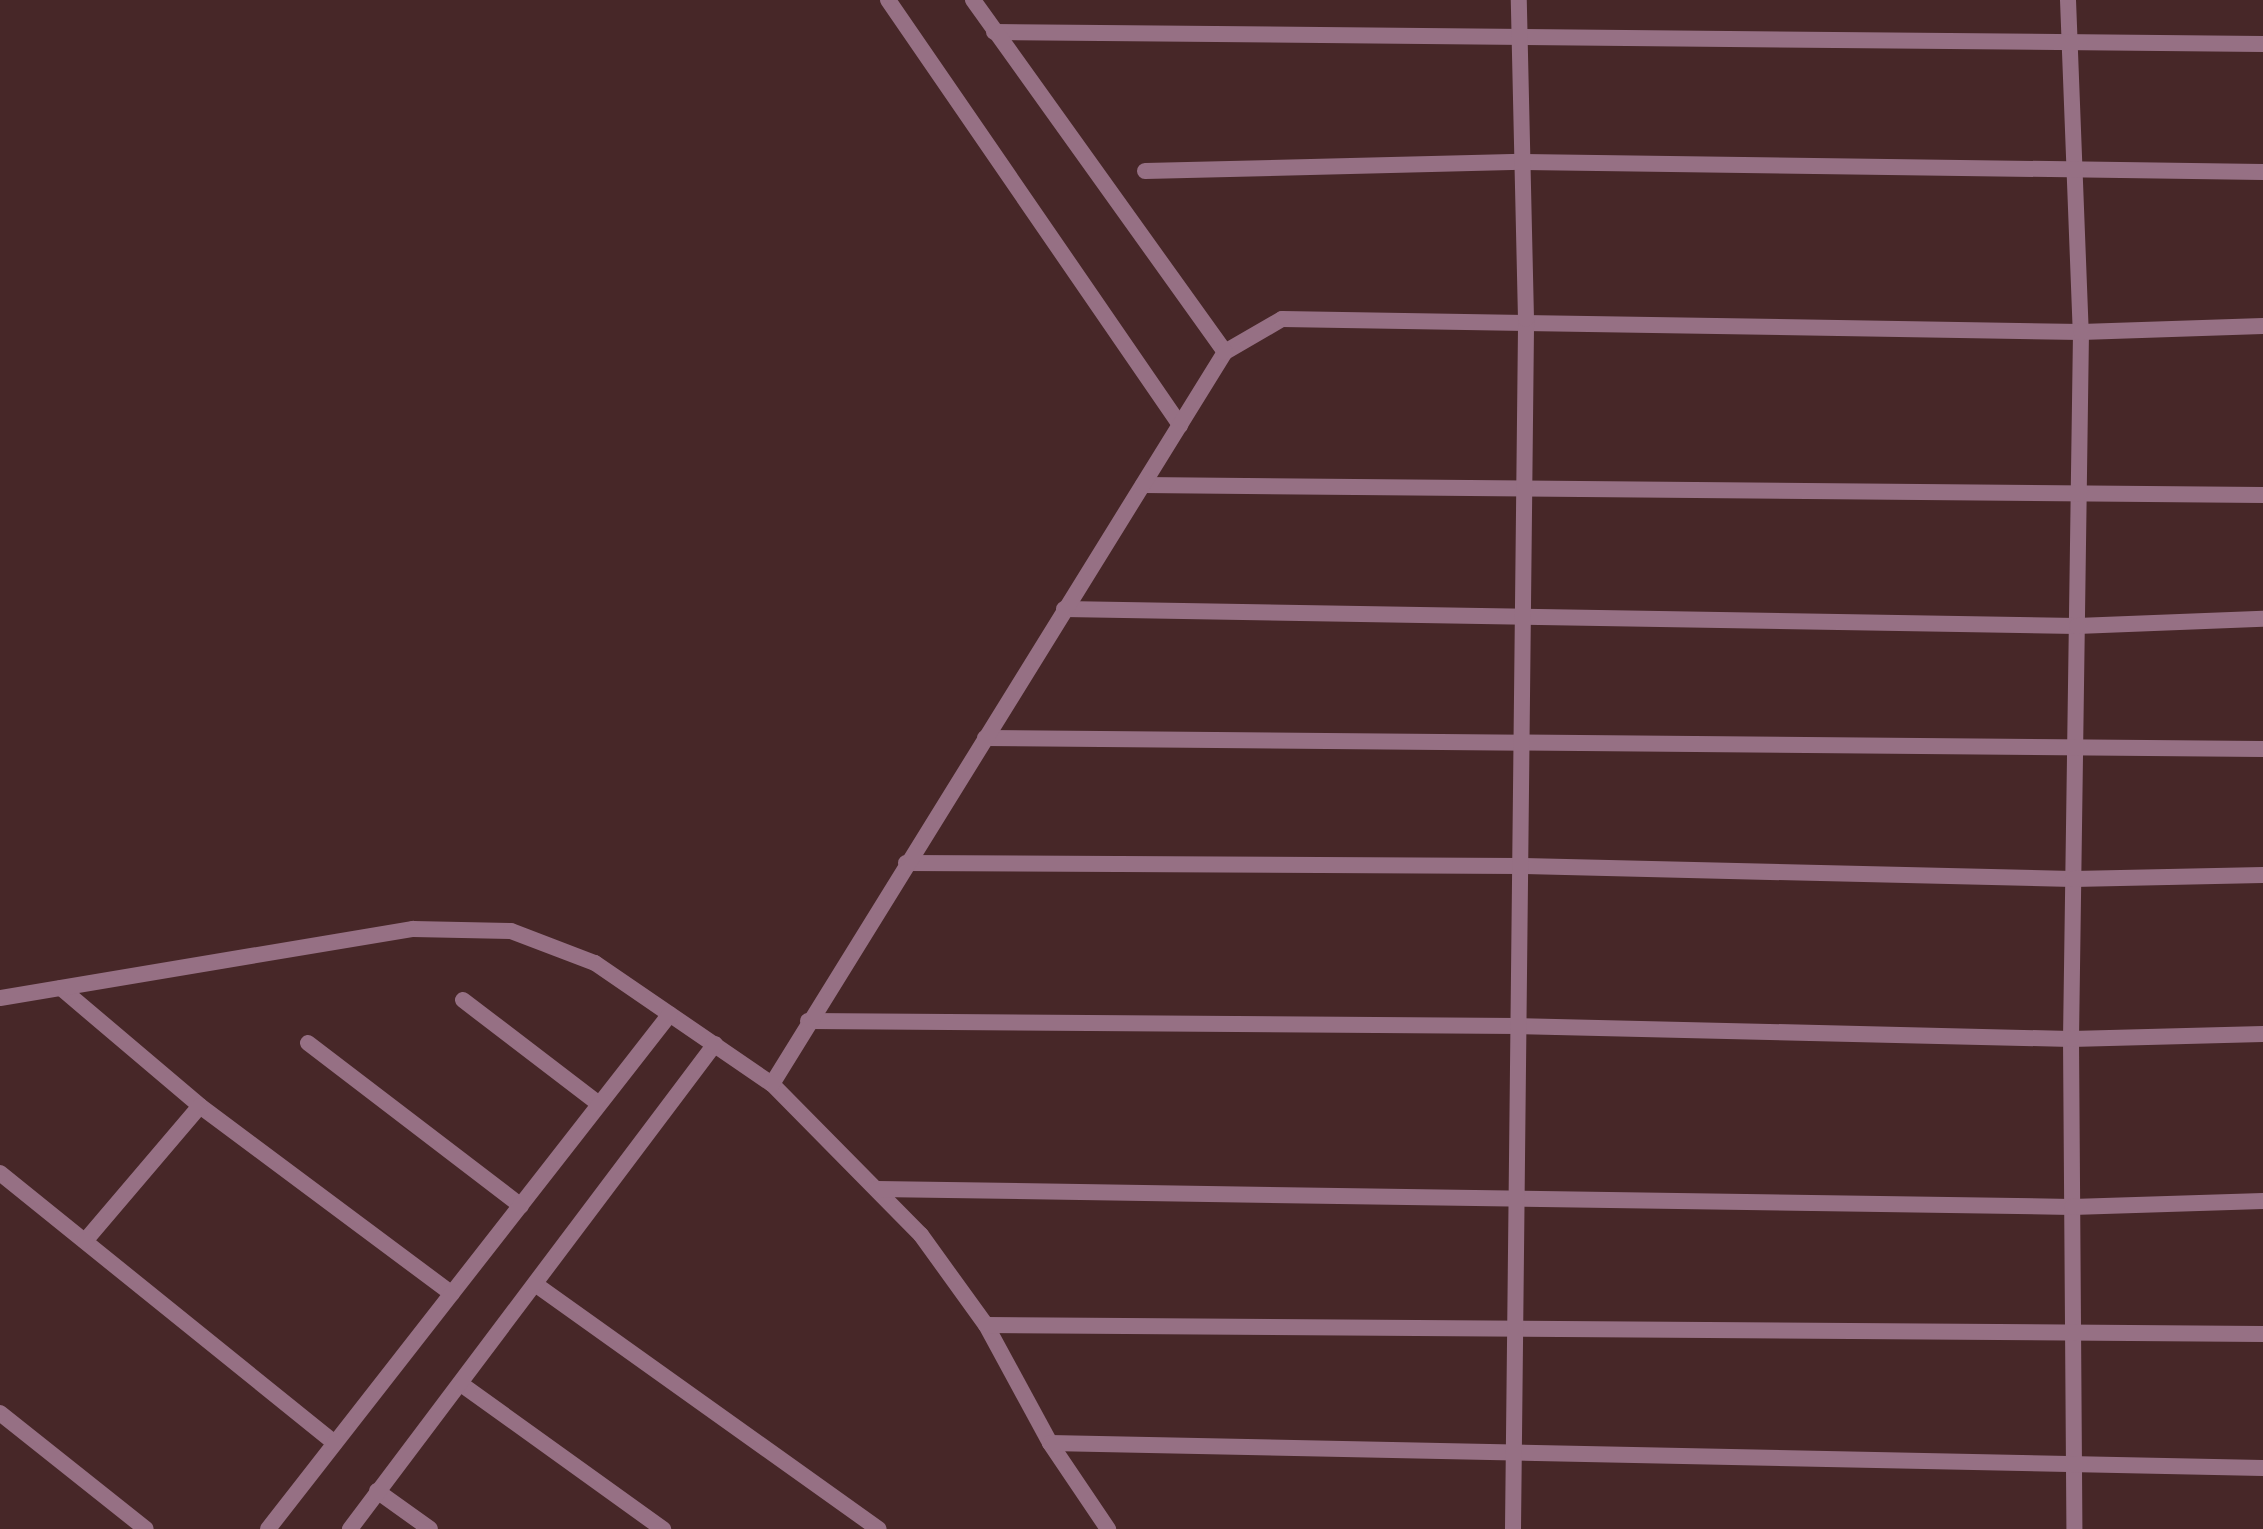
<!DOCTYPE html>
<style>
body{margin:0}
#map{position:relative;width:2263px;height:1529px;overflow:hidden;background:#472728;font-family:Inter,sans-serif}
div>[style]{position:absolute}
.lane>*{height:16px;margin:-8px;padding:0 8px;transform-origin:8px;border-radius:8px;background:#967084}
.street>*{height:16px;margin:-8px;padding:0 8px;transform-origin:8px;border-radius:8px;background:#967084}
span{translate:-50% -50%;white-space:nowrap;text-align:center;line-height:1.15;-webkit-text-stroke:7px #231515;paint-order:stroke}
</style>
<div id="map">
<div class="lane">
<div style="left:888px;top:0;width:516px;rotate:55.51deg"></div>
</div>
<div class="street">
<div style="left:2068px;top:0;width:332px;rotate:87.8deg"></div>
<div style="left:2081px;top:332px;width:707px;rotate:90.81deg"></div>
<div style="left:2071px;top:1039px;width:490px;rotate:89.6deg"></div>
<div style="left:994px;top:32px;width:1269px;rotate:0.54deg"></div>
<div style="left:1145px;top:171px;width:377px;rotate:-1.4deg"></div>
<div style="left:1522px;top:162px;width:741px;rotate:0.77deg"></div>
<div style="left:1225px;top:352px;width:66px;rotate:-30.1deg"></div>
<div style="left:1282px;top:319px;width:799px;rotate:0.93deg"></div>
<div style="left:2081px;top:332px;width:182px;rotate:-1.9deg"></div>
<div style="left:1143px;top:485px;width:1120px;rotate:0.51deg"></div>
<div style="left:1064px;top:609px;width:1013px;rotate:0.96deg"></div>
<div style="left:2077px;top:626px;width:186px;rotate:-2.2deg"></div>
<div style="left:985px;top:738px;width:1278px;rotate:0.49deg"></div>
<div style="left:906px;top:863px;width:614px;rotate:0.28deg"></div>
<div style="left:1520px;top:866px;width:553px;rotate:1.35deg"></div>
<div style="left:2073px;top:879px;width:190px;rotate:-1.2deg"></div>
<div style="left:61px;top:988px;width:182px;rotate:40.3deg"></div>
<div style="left:200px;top:1106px;width:314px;rotate:36.7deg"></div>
<div style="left:0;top:998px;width:419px;rotate:-9.5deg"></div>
<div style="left:413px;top:929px;width:98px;rotate:1.2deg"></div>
<div style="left:511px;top:931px;width:90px;rotate:20.9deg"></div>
<div style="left:595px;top:963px;width:214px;rotate:34.4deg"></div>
<div style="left:772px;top:1084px;width:212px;rotate:45.4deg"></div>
<div style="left:921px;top:1235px;width:111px;rotate:54.2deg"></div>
<div style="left:986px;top:1325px;width:134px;rotate:61.5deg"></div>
<div style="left:1050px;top:1443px;width:104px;rotate:56deg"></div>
<div style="left:463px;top:1000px;width:171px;rotate:37.4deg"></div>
<div style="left:808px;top:1021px;width:710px;rotate:0.4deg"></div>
<div style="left:1518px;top:1026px;width:553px;rotate:1.35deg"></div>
<div style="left:2071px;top:1039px;width:192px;rotate:-1.5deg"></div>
<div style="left:308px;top:1043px;width:268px;rotate:37.4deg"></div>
<div style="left:772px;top:1084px;width:861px;rotate:-58.25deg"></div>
<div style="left:1225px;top:352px;width:433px;rotate:-125.6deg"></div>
<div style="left:0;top:1173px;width:430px;rotate:38.9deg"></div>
<div style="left:877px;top:1189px;width:1195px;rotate:0.86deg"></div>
<div style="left:2072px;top:1207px;width:191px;rotate:-1.8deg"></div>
<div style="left:85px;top:1241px;width:177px;rotate:-49.6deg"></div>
<div style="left:535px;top:1284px;width:422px;rotate:35.5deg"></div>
<div style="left:986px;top:1325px;width:1277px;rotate:0.4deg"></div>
<div style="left:461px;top:1384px;width:249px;rotate:35.7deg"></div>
<div style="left:0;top:1413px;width:186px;rotate:38.5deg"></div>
<div style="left:1050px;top:1443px;width:1213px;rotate:1.18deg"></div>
<div style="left:377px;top:1491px;width:65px;rotate:35.6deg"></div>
<div style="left:268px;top:1529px;width:653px;rotate:-52.03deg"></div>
<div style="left:350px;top:1529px;width:607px;rotate:-53.04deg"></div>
<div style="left:1513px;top:1529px;width:1210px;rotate:-89.38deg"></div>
<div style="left:1526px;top:319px;width:319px;rotate:-91.3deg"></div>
</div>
</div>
